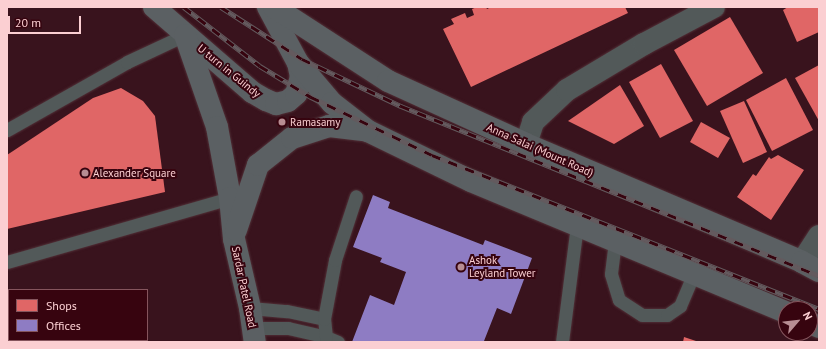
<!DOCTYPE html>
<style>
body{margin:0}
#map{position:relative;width:826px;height:349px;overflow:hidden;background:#39131d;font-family:"PT Sans",sans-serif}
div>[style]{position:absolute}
.shops>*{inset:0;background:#e06666}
.offices>*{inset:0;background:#8e7cc3}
.roads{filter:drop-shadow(0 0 1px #513138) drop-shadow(0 0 1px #513138)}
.service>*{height:13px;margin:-6.5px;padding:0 6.5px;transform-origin:6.5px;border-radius:6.5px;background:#525959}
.minor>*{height:22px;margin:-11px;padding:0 11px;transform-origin:11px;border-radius:11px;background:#525959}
.primary>*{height:22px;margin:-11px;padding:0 11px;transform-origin:11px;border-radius:11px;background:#5b6063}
.rail>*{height:4.5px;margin-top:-2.25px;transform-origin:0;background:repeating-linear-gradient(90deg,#37040f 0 9px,#645a5e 0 18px);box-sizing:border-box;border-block:1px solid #645a5e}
.dots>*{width:11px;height:11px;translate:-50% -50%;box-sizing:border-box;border:2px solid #37040f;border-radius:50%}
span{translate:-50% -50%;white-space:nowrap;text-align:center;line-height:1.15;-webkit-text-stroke:4px #37040f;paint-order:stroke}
.street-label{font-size:11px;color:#fbcfd2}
.poi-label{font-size:11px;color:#fbcfd2}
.left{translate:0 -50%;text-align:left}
.frame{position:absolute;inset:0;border:8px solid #fbcfd2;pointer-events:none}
.legend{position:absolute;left:8px;top:289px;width:140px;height:52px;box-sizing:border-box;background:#37040f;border:1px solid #85555d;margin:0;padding:5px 7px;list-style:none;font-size:12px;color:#fbcfd2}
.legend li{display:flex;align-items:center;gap:8px;height:20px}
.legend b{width:20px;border:1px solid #85555d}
.north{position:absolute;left:778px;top:301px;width:40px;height:40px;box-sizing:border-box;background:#37040f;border:1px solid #85555d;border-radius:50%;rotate:62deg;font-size:11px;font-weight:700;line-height:16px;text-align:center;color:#fbcfd2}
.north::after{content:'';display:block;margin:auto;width:14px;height:18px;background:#b78d93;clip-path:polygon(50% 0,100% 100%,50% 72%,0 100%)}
.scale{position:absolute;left:8px;top:16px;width:73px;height:18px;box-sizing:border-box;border:2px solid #fbcfd2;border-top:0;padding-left:5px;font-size:12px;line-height:14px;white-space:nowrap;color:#fbcfd2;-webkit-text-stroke:3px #37040f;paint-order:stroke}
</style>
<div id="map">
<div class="shops">
<div style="clip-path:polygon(477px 7px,486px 7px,487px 9px,491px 7px,625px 7px,628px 13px,471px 87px,443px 29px,454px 24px,451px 19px,465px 13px,467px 18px,474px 15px,472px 9px)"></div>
<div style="clip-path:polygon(788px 7px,819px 7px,819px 32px,797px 42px,783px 10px)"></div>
<div style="clip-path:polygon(730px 17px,763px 73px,707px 106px,674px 50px)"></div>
<div style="clip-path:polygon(661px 64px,693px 121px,660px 138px,629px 82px)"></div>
<div style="clip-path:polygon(819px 65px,819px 121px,795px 78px)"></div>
<div style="clip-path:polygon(786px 78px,813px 130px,772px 151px,746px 100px)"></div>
<div style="clip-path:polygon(620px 85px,644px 126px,614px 144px,568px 121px)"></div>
<div style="clip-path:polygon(121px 88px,143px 101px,155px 116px,165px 192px,7px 229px,7px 155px,93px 98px)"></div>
<div style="clip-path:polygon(744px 101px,767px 152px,743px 163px,720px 111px)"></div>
<div style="clip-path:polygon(701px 122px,730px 138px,718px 158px,690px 142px)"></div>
<div style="clip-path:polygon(778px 155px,804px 170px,771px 220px,737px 197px,753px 174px,756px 176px,769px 157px,771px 159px)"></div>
<div style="clip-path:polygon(684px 337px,699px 342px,683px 342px)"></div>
</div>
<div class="offices">
<div style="clip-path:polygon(373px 195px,390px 202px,388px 208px,483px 245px,485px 240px,532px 258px,511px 314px,497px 308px,484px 341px,487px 342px,352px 342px,370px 295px,394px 305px,406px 272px,380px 262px,382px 258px,353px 247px)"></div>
</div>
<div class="roads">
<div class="service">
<div style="left:7px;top:130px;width:138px;rotate:-29.5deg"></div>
<div style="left:127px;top:62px;width:64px;rotate:-25deg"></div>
<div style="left:615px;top:241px;width:33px;rotate:97deg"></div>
<div style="left:611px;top:274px;width:27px;rotate:73deg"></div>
<div style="left:619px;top:300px;width:27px;rotate:33deg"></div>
<div style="left:642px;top:315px;width:25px"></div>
<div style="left:667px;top:315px;width:16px;rotate:-35deg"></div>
<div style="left:680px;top:306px;width:36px;rotate:-67deg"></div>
<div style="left:7px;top:262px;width:232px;rotate:-16deg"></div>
<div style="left:250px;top:308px;width:37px;rotate:5deg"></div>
<div style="left:287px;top:311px;width:38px;rotate:12deg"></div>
<div style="left:254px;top:328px;width:34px"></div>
<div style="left:288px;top:328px;width:39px;rotate:13deg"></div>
<div style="left:338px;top:342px;width:13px;rotate:-157deg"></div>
<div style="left:326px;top:337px;width:18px;rotate:-96deg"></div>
<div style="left:324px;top:319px;width:60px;rotate:-79.4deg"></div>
<div style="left:335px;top:260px;width:67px;rotate:-71.8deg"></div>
<div style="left:562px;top:342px;width:118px;rotate:-82.7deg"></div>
</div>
<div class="minor">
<div style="left:526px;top:144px;width:23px;rotate:-72deg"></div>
<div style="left:533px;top:122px;width:47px;rotate:-43.3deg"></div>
<div style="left:567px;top:90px;width:90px;rotate:-30.9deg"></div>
<div style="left:644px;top:44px;width:79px;rotate:-27.9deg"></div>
<div style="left:802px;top:262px;width:31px;rotate:-57deg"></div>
</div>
<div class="primary">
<div style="left:154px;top:7px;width:130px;rotate:40.9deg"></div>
<div style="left:252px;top:92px;width:16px;rotate:30deg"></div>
<div style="left:266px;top:100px;width:11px;rotate:22deg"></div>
<div style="left:276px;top:104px;width:12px;rotate:-14deg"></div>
<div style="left:288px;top:101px;width:11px;rotate:-41deg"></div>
<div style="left:296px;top:94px;width:18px;rotate:-74deg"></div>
<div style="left:301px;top:77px;width:14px;rotate:-102deg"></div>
<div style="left:298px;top:63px;width:64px;rotate:-118.2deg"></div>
<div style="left:274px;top:7px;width:136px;rotate:33deg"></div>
<div style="left:388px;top:81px;width:152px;rotate:24.5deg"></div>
<div style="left:526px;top:144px;width:300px;rotate:23.1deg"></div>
<div style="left:802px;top:262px;width:19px;rotate:28deg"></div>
<div style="left:185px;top:35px;width:97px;rotate:70.8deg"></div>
<div style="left:217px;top:127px;width:72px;rotate:79.6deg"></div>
<div style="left:230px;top:198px;width:41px;rotate:84.4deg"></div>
<div style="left:234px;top:239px;width:71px;rotate:76.9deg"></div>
<div style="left:250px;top:308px;width:34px;rotate:82deg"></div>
<div style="left:298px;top:63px;width:52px;rotate:49.6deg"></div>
<div style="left:332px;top:103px;width:46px;rotate:37.9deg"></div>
<div style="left:368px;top:131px;width:114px;rotate:25.9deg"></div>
<div style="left:471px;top:181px;width:341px;rotate:22.6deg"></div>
<div style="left:236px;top:230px;width:69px;rotate:-71.3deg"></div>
<div style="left:258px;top:165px;width:43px;rotate:-38.5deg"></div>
<div style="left:292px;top:138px;width:39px;rotate:-18deg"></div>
<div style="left:329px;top:126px;width:38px;rotate:7deg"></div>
<div style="left:810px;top:323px;width:10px;rotate:24deg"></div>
</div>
</div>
<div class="rail">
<div style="left:184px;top:7px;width:96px;rotate:37.8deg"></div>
<div style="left:260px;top:66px;width:60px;rotate:31.3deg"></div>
<div style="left:311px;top:97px;width:134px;rotate:25.6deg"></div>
<div style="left:432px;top:155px;width:417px;rotate:21.7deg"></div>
<div style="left:221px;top:7px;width:96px;rotate:32.7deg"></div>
<div style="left:302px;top:59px;width:110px;rotate:25.4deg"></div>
<div style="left:401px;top:106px;width:451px;rotate:22.1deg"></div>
</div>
<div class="dots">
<div style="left:282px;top:122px;background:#b78d93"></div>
<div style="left:85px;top:173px;background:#b78d93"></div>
<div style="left:461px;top:267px;background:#b78d93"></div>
</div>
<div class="street-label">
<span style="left:229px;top:71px;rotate:39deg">U turn in Guindy</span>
<span style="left:540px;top:150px;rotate:24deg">Anna Salai (Mount Road)</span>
<span style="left:244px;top:287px;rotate:78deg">Sardar Patel Road</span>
</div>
<div class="poi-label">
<span class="left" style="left:290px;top:122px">Ramasamy</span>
<span class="left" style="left:93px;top:173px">Alexander Square</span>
<span class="left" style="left:469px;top:267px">Ashok<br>Leyland Tower</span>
</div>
<div class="frame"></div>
<ul class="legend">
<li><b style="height:11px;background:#e06666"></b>Shops</li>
<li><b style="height:11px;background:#8e7cc3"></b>Offices</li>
</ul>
<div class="north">N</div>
<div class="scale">20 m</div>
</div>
